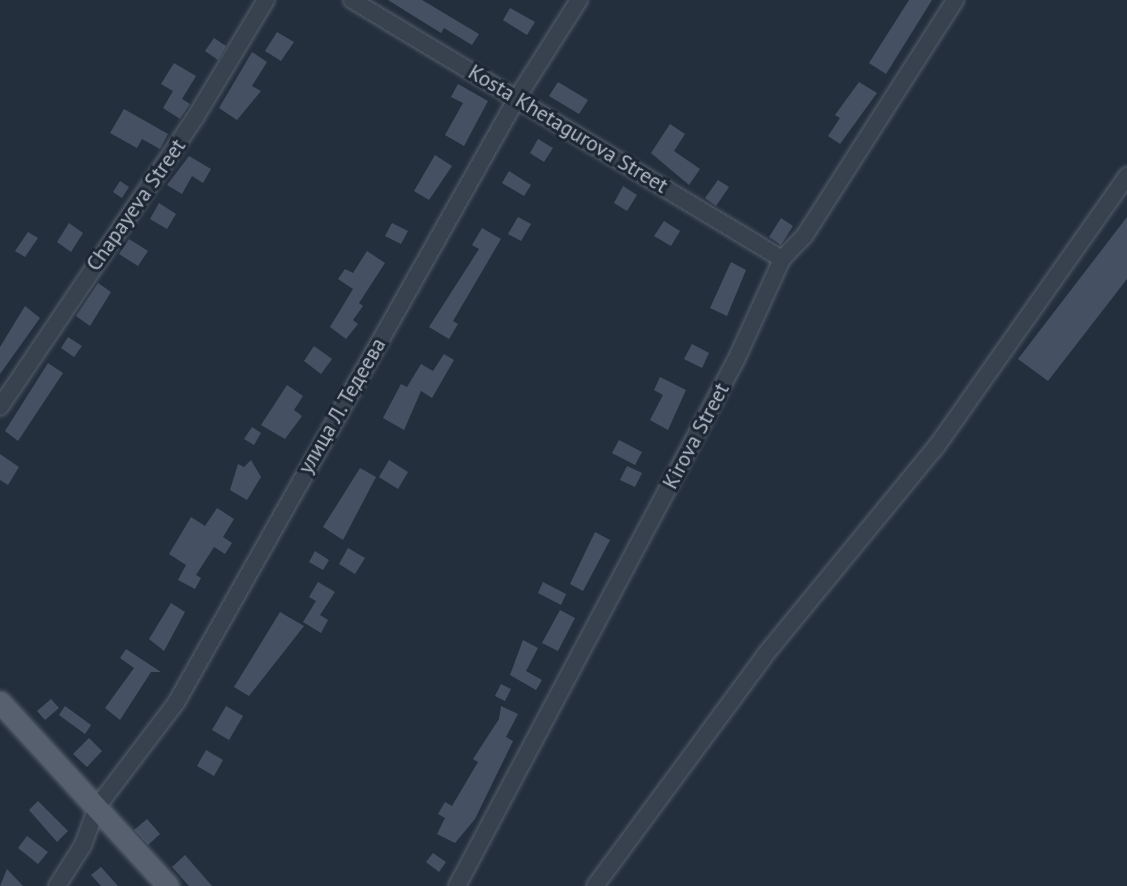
<!DOCTYPE html>
<meta charset="utf-8">
<style>
body{margin:0}
#map{position:relative;width:1127px;height:886px;overflow:hidden;background:#242f3e;font-family:"PT Sans",sans-serif}
div>[style]{position:absolute}
.building>*{inset:0;background:#455162}
.roads{filter:drop-shadow(0 0 2px #565f6c) drop-shadow(0 0 2px #565f6c)}
.minor>*{height:16px;margin:-8px;padding:0 8px;transform-origin:8px;border-radius:8px;background:#38414e}
.major>*{height:21px;margin:-10.5px;padding:0 10.5px;transform-origin:10.5px;border-radius:10.5px;background:#56606e}
span{translate:-50% -50%;white-space:nowrap;text-align:center;line-height:1.15;-webkit-text-stroke:6px #1d2633;paint-order:stroke}
.street-label{font-size:21px;color:#b4bcc9}
</style>
<div id="map">
<div class="building">
<div style="clip-path:polygon(388px 0,422px 0,479px 34px,472px 45px,444px 28px,441px 33px)"></div>
<div style="clip-path:polygon(909px 0,932px 0,886px 74px,869px 63px)"></div>
<div style="clip-path:polygon(510px 8px,535px 22px,527px 35px,503px 20px)"></div>
<div style="clip-path:polygon(277px 32px,294px 42px,281px 61px,265px 51px)"></div>
<div style="clip-path:polygon(214px 38px,226px 46px,218px 60px,205px 51px)"></div>
<div style="clip-path:polygon(252px 52px,267px 62px,252px 86px,261px 91px,237px 120px,219px 108px)"></div>
<div style="clip-path:polygon(174px 63px,196px 76px,182px 99px,190px 104px,180px 119px,163px 108px,173px 91px,161px 84px)"></div>
<div style="clip-path:polygon(558px 82px,588px 100px,579px 114px,549px 96px)"></div>
<div style="clip-path:polygon(859px 82px,877px 93px,840px 144px,828px 136px,840px 118px,835px 115px)"></div>
<div style="clip-path:polygon(458px 84px,488px 101px,464px 146px,445px 135px,463px 103px,451px 97px)"></div>
<div style="clip-path:polygon(124px 109px,168px 134px,160px 149px,142px 139px,137px 148px,110px 133px)"></div>
<div style="clip-path:polygon(670px 124px,685px 134px,674px 151px,700px 169px,689px 185px,651px 153px)"></div>
<div style="clip-path:polygon(538px 139px,553px 148px,544px 162px,530px 153px)"></div>
<div style="clip-path:polygon(435px 155px,452px 166px,429px 200px,414px 191px)"></div>
<div style="clip-path:polygon(189px 156px,211px 169px,203px 183px,192px 176px,182px 194px,167px 185px)"></div>
<div style="clip-path:polygon(509px 171px,531px 185px,524px 196px,502px 183px)"></div>
<div style="clip-path:polygon(718px 180px,729px 187px,716px 206px,705px 198px)"></div>
<div style="clip-path:polygon(120px 181px,129px 187px,122px 198px,113px 192px)"></div>
<div style="clip-path:polygon(623px 186px,637px 195px,627px 211px,614px 203px)"></div>
<div style="clip-path:polygon(159px 203px,176px 214px,167px 229px,150px 219px)"></div>
<div style="clip-path:polygon(518px 217px,531px 224px,521px 241px,508px 234px)"></div>
<div style="clip-path:polygon(1127px 217px,1127px 279px,1048px 381px,1018px 359px)"></div>
<div style="clip-path:polygon(781px 218px,793px 226px,781px 245px,769px 237px)"></div>
<div style="clip-path:polygon(664px 221px,680px 231px,671px 246px,654px 236px)"></div>
<div style="clip-path:polygon(69px 223px,83px 233px,71px 252px,57px 242px)"></div>
<div style="clip-path:polygon(392px 223px,408px 231px,401px 244px,385px 236px)"></div>
<div style="clip-path:polygon(482px 228px,501px 239px,453px 321px,458px 324px,449px 339px,429px 327px,479px 249px,472px 245px)"></div>
<div style="clip-path:polygon(28px 232px,38px 238px,25px 257px,15px 251px)"></div>
<div style="clip-path:polygon(129px 239px,148px 251px,138px 266px,119px 254px)"></div>
<div style="clip-path:polygon(367px 251px,385px 263px,359px 303px,363px 306px,353px 320px,358px 324px,346px 339px,330px 327px,353px 289px,338px 279px,345px 269px,353px 273px)"></div>
<div style="clip-path:polygon(731px 262px,746px 270px,727px 316px,710px 308px)"></div>
<div style="clip-path:polygon(98px 283px,111px 292px,90px 326px,76px 316px)"></div>
<div style="clip-path:polygon(25px 306px,40px 318px,0 374px,0 347px)"></div>
<div style="clip-path:polygon(68px 337px,82px 346px,74px 357px,61px 348px)"></div>
<div style="clip-path:polygon(692px 344px,709px 353px,702px 368px,684px 359px)"></div>
<div style="clip-path:polygon(314px 346px,332px 359px,321px 374px,304px 361px)"></div>
<div style="clip-path:polygon(444px 354px,454px 360px,432px 398px,421px 391px,404px 430px,383px 418px,401px 384px,407px 387px,421px 364px,433px 371px)"></div>
<div style="clip-path:polygon(48px 363px,63px 373px,18px 441px,5px 431px)"></div>
<div style="clip-path:polygon(660px 377px,686px 390px,668px 430px,650px 420px,663px 395px,654px 390px)"></div>
<div style="clip-path:polygon(287px 385px,303px 396px,294px 410px,302px 416px,285px 439px,261px 425px)"></div>
<div style="clip-path:polygon(252px 427px,261px 433px,254px 445px,244px 439px)"></div>
<div style="clip-path:polygon(619px 440px,642px 452px,635px 465px,612px 453px)"></div>
<div style="clip-path:polygon(0 454px,19px 467px,8px 485px,0 480px)"></div>
<div style="clip-path:polygon(251px 460px,261px 477px,247px 500px,230px 490px,238px 464px,244px 467px)"></div>
<div style="clip-path:polygon(389px 460px,408px 472px,398px 489px,379px 477px)"></div>
<div style="clip-path:polygon(627px 466px,642px 473px,635px 487px,620px 480px)"></div>
<div style="clip-path:polygon(360px 468px,376px 477px,343px 540px,323px 527px)"></div>
<div style="clip-path:polygon(217px 508px,234px 519px,223px 537px,232px 543px,225px 554px,214px 547px,196px 575px,201px 578px,195px 589px,178px 580px,186px 565px,169px 554px,191px 517px,205px 526px)"></div>
<div style="clip-path:polygon(595px 532px,610px 540px,583px 591px,570px 584px)"></div>
<div style="clip-path:polygon(348px 548px,365px 558px,355px 574px,339px 564px)"></div>
<div style="clip-path:polygon(315px 551px,329px 560px,323px 570px,309px 562px)"></div>
<div style="clip-path:polygon(318px 582px,335px 592px,320px 615px,328px 620px,321px 633px,303px 622px,316px 601px,309px 597px)"></div>
<div style="clip-path:polygon(543px 582px,566px 594px,561px 605px,538px 593px)"></div>
<div style="clip-path:polygon(171px 603px,185px 612px,164px 651px,149px 639px)"></div>
<div style="clip-path:polygon(560px 610px,575px 618px,558px 651px,542px 643px)"></div>
<div style="clip-path:polygon(280px 612px,304px 626px,249px 696px,234px 687px)"></div>
<div style="clip-path:polygon(523px 640px,538px 648px,526px 671px,542px 680px,536px 690px,510px 675px)"></div>
<div style="clip-path:polygon(126px 649px,161px 672px,151px 672px,120px 720px,105px 708px,134px 668px,120px 658px)"></div>
<div style="clip-path:polygon(501px 684px,511px 689px,505px 701px,495px 696px)"></div>
<div style="clip-path:polygon(51px 699px,59px 708px,45px 720px,37px 711px)"></div>
<div style="clip-path:polygon(65px 706px,91px 725px,85px 734px,59px 715px)"></div>
<div style="clip-path:polygon(226px 706px,243px 716px,229px 740px,212px 730px)"></div>
<div style="clip-path:polygon(501px 706px,518px 714px,506px 737px,513px 741px,475px 819px,455px 843px,437px 834px,445px 818px,438px 814px,445px 802px,452px 806px,478px 762px,473px 759px,499px 719px)"></div>
<div style="clip-path:polygon(89px 738px,102px 751px,87px 767px,73px 754px)"></div>
<div style="clip-path:polygon(206px 750px,223px 760px,214px 776px,197px 766px)"></div>
<div style="clip-path:polygon(38px 801px,68px 831px,57px 842px,29px 810px)"></div>
<div style="clip-path:polygon(147px 819px,160px 834px,148px 845px,134px 830px)"></div>
<div style="clip-path:polygon(27px 836px,48px 852px,38px 864px,18px 848px)"></div>
<div style="clip-path:polygon(433px 853px,446px 862px,439px 872px,426px 862px)"></div>
<div style="clip-path:polygon(185px 855px,212px 886px,189px 886px,172px 867px)"></div>
<div style="clip-path:polygon(101px 867px,118px 886px,101px 886px,91px 875px)"></div>
<div style="clip-path:polygon(7px 869px,23px 886px,0 886px)"></div>
</div>
<div class="roads">
<div class="minor">
<div style="left:352px;top:0;width:502px;rotate:31.06deg"></div>
<div style="left:0;top:407px;width:349px;rotate:-56deg"></div>
<div style="left:195px;top:118px;width:138px;rotate:-59deg"></div>
<div style="left:57px;top:886px;width:49px;rotate:-57.6deg"></div>
<div style="left:83px;top:845px;width:40px;rotate:-69.8deg"></div>
<div style="left:97px;top:807px;width:131px;rotate:-52.8deg"></div>
<div style="left:176px;top:703px;width:694px;rotate:-60.59deg"></div>
<div style="left:517px;top:98px;width:116px;rotate:-57.7deg"></div>
<div style="left:457px;top:886px;width:595px;rotate:-62.06deg"></div>
<div style="left:736px;top:360px;width:111px;rotate:-65.5deg"></div>
<div style="left:782px;top:259px;width:33px;rotate:-46deg"></div>
<div style="left:805px;top:235px;width:279px;rotate:-57.4deg"></div>
<div style="left:595px;top:886px;width:287px;rotate:-53.6deg"></div>
<div style="left:765px;top:655px;width:269px;rotate:-50.6deg"></div>
<div style="left:936px;top:447px;width:332px;rotate:-54.8deg"></div>
</div>
<div class="major">
<div style="left:0;top:702px;width:249px;rotate:47.6deg"></div>
</div>
</div>
<div class="street-label">
<span style="left:568px;top:129px;rotate:31deg">Kosta Khetagurova Street</span>
<span style="left:136px;top:205px;rotate:-55deg">Chapayeva Street</span>
<span style="left:342px;top:406px;rotate:-60deg">улица Л. Тедеева</span>
<span style="left:696px;top:436px;rotate:-62deg">Kirova Street</span>
</div>
</div>
